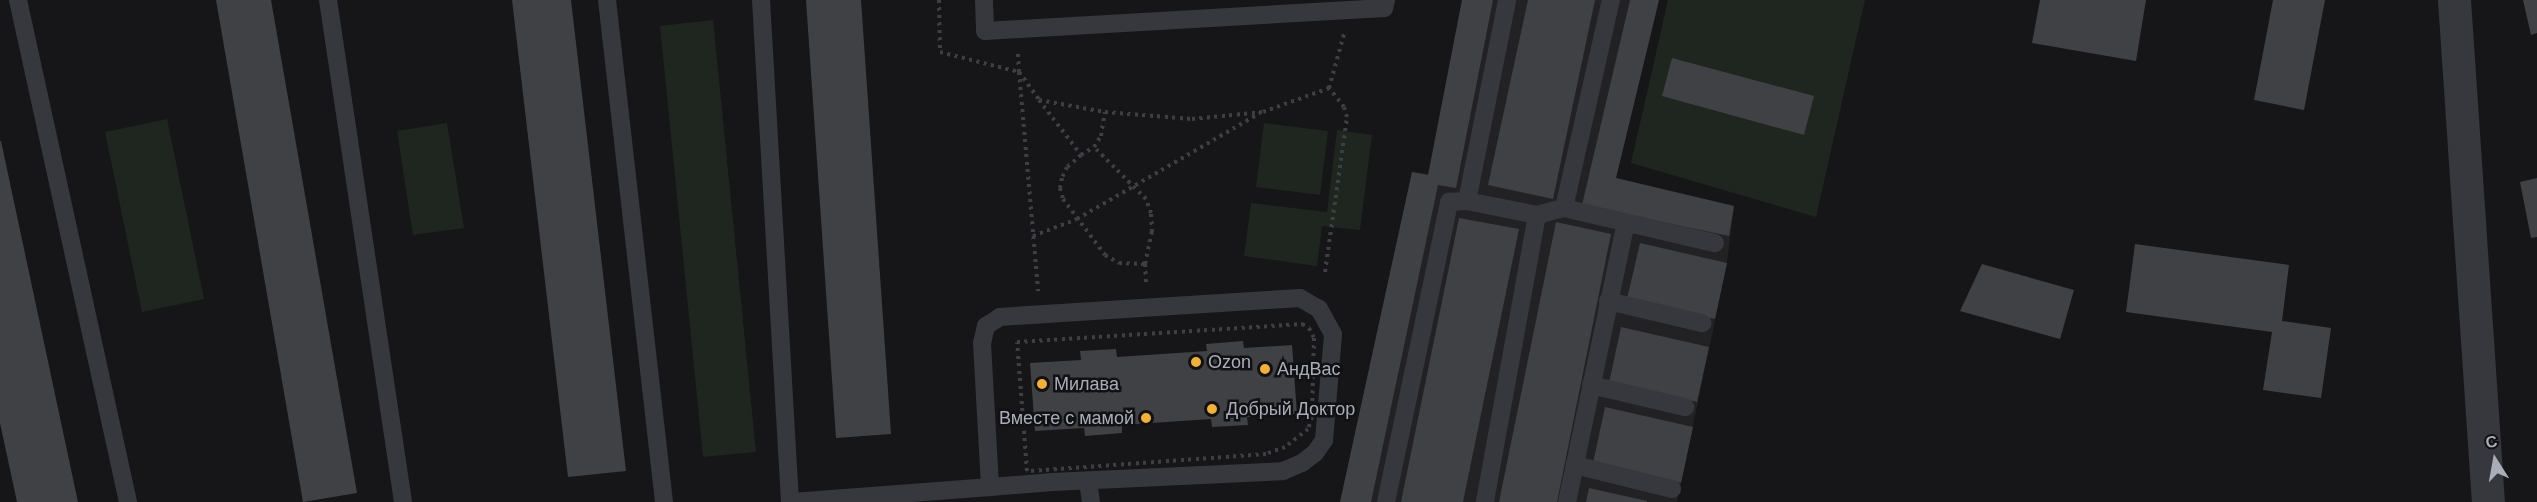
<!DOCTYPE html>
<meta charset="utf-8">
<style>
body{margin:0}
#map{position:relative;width:2537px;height:502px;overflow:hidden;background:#161618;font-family:Arial,sans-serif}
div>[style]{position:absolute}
.built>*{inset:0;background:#222225}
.green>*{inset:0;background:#1e261f}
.building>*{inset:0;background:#404145}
.path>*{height:4px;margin-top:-2px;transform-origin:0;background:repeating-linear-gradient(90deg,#3d3f44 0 3px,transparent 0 7.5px)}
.service>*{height:18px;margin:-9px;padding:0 9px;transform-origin:9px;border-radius:9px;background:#37383d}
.minor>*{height:33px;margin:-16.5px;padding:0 16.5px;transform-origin:16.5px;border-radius:16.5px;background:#37383d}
.dots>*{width:16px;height:16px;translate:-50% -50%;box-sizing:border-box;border:3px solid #111113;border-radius:50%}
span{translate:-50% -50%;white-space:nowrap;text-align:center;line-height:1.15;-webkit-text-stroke:5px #111113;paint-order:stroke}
.poi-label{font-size:18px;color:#a8adb8}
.left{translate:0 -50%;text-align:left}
.right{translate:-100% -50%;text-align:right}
.north{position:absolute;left:2465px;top:430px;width:60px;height:60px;-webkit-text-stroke:4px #111113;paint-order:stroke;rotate:349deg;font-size:16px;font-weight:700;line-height:24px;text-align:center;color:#a8adb8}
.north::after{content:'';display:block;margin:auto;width:21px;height:27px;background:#a8adb8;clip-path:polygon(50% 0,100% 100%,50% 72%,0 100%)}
</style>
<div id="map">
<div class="built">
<div style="clip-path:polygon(1462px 0,1659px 0,1616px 178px,1734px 206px,1727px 263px,1677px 502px,1340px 502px,1412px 172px,1429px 174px)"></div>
</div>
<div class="green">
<div style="clip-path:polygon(1668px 0,1865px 0,1816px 217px,1631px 163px)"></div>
<div style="clip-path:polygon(713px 20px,756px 452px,703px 457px,660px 26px)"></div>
<div style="clip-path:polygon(167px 119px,204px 299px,142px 312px,105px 132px)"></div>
<div style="clip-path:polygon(447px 123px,464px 228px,413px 235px,397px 131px)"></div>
<div style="clip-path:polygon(1264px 123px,1328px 131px,1320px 195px,1256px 187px)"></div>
<div style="clip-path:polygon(1337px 130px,1372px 135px,1360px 230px,1322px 226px,1317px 266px,1244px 256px,1251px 203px,1327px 212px)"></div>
</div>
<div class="building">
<div style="clip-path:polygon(216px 0,271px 0,357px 493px,303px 502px)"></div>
<div style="clip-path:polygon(512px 0,571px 0,626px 471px,568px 477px)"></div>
<div style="clip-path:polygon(806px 0,861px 0,891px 434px,836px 438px)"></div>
<div style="clip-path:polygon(1462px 0,1493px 0,1456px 188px,1438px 185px,1371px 502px,1340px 502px,1412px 172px,1428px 175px)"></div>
<div style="clip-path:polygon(1528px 0,1595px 0,1553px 199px,1488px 185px)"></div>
<div style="clip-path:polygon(1630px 0,1659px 0,1616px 178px,1734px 206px,1729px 236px,1582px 205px)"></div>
<div style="clip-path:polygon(2040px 0,2146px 0,2136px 61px,2032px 43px)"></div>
<div style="clip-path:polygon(2273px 0,2325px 0,2304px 110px,2254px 100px)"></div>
<div style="clip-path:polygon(2523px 0,2537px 0,2537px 33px,2531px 35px)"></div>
<div style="clip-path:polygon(1672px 58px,1814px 96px,1804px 135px,1662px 96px)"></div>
<div style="clip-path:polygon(0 141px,1px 141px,78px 502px,17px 502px,0 423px)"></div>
<div style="clip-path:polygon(2537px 178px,2537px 237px,2531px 238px,2520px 182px)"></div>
<div style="clip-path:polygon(1459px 218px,1519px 229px,1463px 502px,1401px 502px)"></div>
<div style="clip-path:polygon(1556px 222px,1611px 234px,1557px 502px,1499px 502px)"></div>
<div style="clip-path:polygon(1640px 243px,1727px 263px,1715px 319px,1627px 299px)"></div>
<div style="clip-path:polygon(2135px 244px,2289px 265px,2282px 321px,2331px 328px,2321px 398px,2263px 390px,2272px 332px,2126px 312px)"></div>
<div style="clip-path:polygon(1982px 264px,2074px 290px,2060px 339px,1960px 311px)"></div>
<div style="clip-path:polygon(1621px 327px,1709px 347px,1697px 402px,1609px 383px)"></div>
<div style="clip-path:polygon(1243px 341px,1244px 348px,1292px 345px,1297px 414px,1247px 417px,1248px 425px,1212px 427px,1211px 419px,1122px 425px,1122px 433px,1085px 436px,1084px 428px,1035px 431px,1030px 363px,1081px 360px,1080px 351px,1116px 349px,1117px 357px,1207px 351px,1206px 344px)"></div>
<div style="clip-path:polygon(1605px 407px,1693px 427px,1681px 483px,1593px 463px)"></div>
<div style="clip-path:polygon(1589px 488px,1647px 501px,1647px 502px,1586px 502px)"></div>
</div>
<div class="path">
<div style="left:939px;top:0;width:52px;rotate:88.9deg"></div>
<div style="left:940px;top:52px;width:81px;rotate:14.2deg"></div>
<div style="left:1019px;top:72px;width:220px;rotate:85deg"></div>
<div style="left:1018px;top:54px;width:18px;rotate:87deg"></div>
<div style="left:1019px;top:72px;width:34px;rotate:54deg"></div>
<div style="left:1039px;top:100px;width:67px;rotate:10.3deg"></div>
<div style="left:1105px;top:112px;width:87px;rotate:4.6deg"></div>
<div style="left:1192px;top:119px;width:71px;rotate:-5.6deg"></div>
<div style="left:1263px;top:112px;width:70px;rotate:-20deg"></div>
<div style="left:1329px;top:88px;width:56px;rotate:-74.5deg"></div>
<div style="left:1039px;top:100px;width:69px;rotate:52.6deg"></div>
<div style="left:1081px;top:155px;width:18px;rotate:139deg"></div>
<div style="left:1067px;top:167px;width:12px;rotate:114deg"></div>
<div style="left:1062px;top:178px;width:10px;rotate:101deg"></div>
<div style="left:1060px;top:188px;width:11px;rotate:75deg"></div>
<div style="left:1063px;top:199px;width:70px;rotate:53.1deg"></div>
<div style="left:1105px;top:255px;width:16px;rotate:30deg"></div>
<div style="left:1119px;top:263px;width:26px;rotate:2deg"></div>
<div style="left:1145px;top:264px;width:33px;rotate:-78deg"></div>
<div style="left:1152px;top:232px;width:19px;rotate:-93deg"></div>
<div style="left:1151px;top:213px;width:15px;rotate:-110deg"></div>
<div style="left:1146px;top:199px;width:74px;rotate:-135deg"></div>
<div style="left:1081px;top:155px;width:15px;rotate:-32deg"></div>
<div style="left:1094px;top:147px;width:13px;rotate:-58deg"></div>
<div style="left:1101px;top:136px;width:24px;rotate:-81deg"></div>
<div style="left:1033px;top:236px;width:47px;rotate:-21.1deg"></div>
<div style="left:1077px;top:219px;width:211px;rotate:-30.1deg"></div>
<div style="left:1145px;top:264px;width:20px;rotate:87deg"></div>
<div style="left:1325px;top:272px;width:157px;rotate:-81.9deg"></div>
<div style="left:1347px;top:117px;width:10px;rotate:-107deg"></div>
<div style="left:1344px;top:107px;width:24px;rotate:-128deg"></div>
<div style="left:1302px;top:324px;width:8px;rotate:30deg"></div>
<div style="left:1309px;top:328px;width:11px;rotate:63deg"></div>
<div style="left:1314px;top:338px;width:79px;rotate:91.5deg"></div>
<div style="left:1312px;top:417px;width:13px;rotate:108deg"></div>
<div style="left:1308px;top:429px;width:29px;rotate:142deg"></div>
<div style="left:1285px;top:447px;width:20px;rotate:160deg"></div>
<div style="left:1266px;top:454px;width:240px;rotate:175.9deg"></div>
<div style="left:1027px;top:471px;width:129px;rotate:-94.4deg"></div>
<div style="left:1017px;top:342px;width:286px;rotate:-3.6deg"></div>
</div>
<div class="service">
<div style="left:18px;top:0;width:514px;rotate:77.64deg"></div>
<div style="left:328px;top:0;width:508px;rotate:81.5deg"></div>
<div style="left:607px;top:0;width:505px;rotate:83.52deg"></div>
<div style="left:761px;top:0;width:503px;rotate:86.69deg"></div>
<div style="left:984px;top:0;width:31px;rotate:88deg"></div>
<div style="left:985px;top:31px;width:400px;rotate:-3.3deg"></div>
<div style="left:1384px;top:8px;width:8px;rotate:-76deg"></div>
<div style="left:1467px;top:201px;width:205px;rotate:-78.7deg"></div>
<div style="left:1564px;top:208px;width:155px;rotate:13.1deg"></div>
<div style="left:1537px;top:215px;width:28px;rotate:-15deg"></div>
<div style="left:1564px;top:208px;width:213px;rotate:-77.3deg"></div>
<div style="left:1608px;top:301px;width:97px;rotate:13.2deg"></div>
<div style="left:1591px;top:385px;width:97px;rotate:13.2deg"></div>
<div style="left:1575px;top:465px;width:100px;rotate:13.9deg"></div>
<div style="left:1088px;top:481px;width:21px;rotate:82deg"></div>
<div style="left:792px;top:502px;width:199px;rotate:-4.3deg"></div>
<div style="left:990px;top:487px;width:63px;rotate:-4.5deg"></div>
<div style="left:1053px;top:482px;width:230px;rotate:-2.7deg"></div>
<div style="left:1283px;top:471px;width:21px;rotate:-23deg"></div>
<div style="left:1302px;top:463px;width:16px;rotate:-38deg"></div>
<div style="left:1315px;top:453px;width:16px;rotate:-55deg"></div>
<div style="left:1324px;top:440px;width:106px;rotate:-85.1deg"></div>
<div style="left:1333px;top:334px;width:29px;rotate:-119deg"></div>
<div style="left:1319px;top:309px;width:22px;rotate:-150deg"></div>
<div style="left:1300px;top:298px;width:301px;rotate:176.4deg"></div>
<div style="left:1000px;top:317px;width:17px;rotate:147deg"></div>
<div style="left:986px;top:326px;width:17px;rotate:103deg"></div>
<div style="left:982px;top:343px;width:144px;rotate:86.8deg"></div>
<div style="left:1386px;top:502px;width:307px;rotate:-78.1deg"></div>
<div style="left:1449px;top:202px;width:18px;rotate:-3deg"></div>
<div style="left:1467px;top:201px;width:71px;rotate:11.3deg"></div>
<div style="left:1537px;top:215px;width:292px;rotate:100.3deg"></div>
<div style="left:1567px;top:502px;width:285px;rotate:-78.1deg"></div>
</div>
<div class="minor">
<div style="left:2454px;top:0;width:503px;rotate:86.13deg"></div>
</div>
<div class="dots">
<div style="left:1196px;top:362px;background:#f2b134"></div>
<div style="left:1265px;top:369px;background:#f2b134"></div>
<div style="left:1042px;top:384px;background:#f2b134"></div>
<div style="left:1212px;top:409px;background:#f2b134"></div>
<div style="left:1146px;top:418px;background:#f2b134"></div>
</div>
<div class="poi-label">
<span class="left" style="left:1208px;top:362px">Ozon</span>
<span class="left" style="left:1277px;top:369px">АндВас</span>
<span class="left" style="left:1054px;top:384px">Милава</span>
<span class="left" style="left:1226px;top:409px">Добрый Доктор</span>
<span class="right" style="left:1134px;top:418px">Вместе с мамой</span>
</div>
<div class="north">С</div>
</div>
